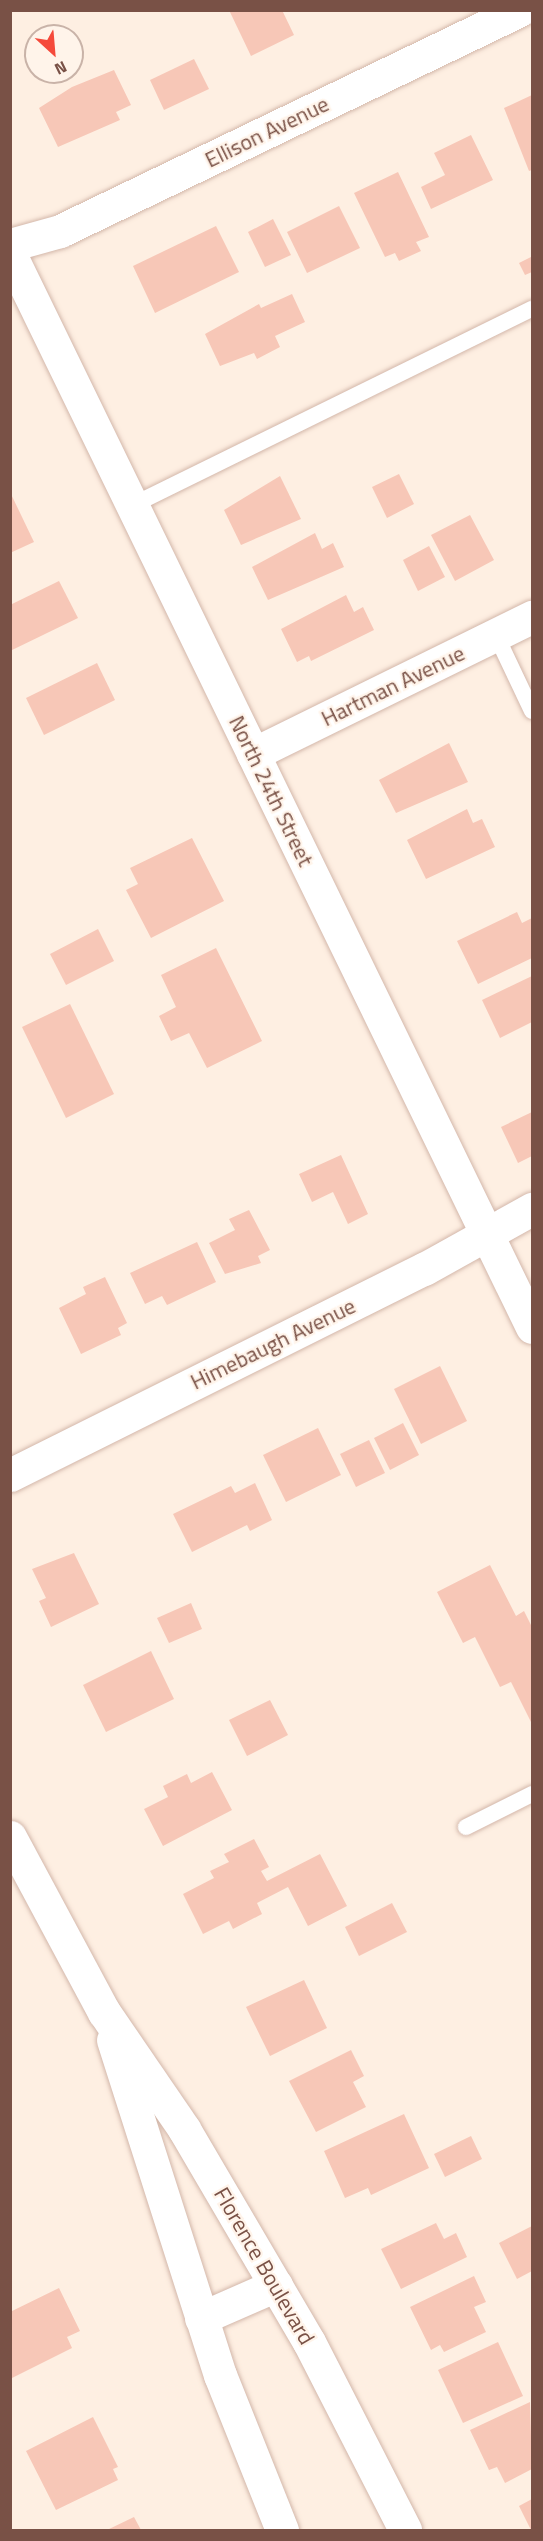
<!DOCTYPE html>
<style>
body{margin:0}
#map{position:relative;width:543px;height:2541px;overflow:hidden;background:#feefe2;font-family:"Titillium Web",sans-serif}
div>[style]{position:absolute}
.building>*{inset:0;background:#f7c7b7}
.roads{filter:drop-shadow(0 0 2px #d3b7aa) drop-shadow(0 0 2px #d3b7aa)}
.lane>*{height:16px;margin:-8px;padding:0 8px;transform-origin:8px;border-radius:8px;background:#fff}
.street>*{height:33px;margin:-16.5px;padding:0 16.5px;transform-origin:16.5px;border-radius:16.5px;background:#fff}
.secondary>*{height:33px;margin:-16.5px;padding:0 16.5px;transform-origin:16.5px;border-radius:16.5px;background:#fff}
span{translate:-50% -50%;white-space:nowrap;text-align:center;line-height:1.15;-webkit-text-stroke:4.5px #fff4ea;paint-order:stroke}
.street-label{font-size:22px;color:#795146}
.frame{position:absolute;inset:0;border:12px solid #795146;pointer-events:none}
.north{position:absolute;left:24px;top:24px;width:60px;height:60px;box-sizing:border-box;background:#fff4ea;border:2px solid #c9b3a8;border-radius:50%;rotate:154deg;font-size:16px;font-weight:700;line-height:24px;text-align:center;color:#795146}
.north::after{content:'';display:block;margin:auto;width:21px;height:27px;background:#f54a3b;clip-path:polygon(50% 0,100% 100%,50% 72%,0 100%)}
</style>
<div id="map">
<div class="building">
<div style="clip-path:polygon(229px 10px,282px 10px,294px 35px,251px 56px)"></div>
<div style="clip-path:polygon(194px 59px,209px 89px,164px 110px,150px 80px)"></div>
<div style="clip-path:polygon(114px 70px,131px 105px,116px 112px,120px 120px,58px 147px,39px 108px,72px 87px)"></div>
<div style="clip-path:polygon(532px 95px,532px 170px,529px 171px,504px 108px)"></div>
<div style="clip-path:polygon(471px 135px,493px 180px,431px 209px,421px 187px,445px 175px,434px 153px)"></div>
<div style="clip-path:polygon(398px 172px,429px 237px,416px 242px,421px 251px,399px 261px,395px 253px,385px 257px,354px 193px)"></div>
<div style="clip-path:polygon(339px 206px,360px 248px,307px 273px,287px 232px)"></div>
<div style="clip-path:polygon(273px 219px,291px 255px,265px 267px,248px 232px)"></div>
<div style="clip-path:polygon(216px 226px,239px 272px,155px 313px,133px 266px)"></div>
<div style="clip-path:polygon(531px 257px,532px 272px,525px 275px,519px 263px)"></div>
<div style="clip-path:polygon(292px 294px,305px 322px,275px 336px,280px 347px,257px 359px,254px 353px,220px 366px,205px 334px,259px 304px,261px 308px)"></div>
<div style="clip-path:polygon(399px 474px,414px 504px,387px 518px,372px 487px)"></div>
<div style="clip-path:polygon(280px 476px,301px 519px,241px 545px,224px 510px)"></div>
<div style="clip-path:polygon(10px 492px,34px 542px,10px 553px)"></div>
<div style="clip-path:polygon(470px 515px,494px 560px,455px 581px,431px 535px)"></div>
<div style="clip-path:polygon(315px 533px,322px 549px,333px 543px,344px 567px,268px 600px,252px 567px)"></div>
<div style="clip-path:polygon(429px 546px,445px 577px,418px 591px,403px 560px)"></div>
<div style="clip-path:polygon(59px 581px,78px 618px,10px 651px,10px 605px)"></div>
<div style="clip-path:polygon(346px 595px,354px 612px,363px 607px,374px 630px,311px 661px,309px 656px,297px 662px,281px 629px)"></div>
<div style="clip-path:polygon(97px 663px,115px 700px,44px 735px,26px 698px)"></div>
<div style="clip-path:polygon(449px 743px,468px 782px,396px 813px,379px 780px)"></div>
<div style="clip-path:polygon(467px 809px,473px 823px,482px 819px,495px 847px,426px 879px,407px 840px)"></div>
<div style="clip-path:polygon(192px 838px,224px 901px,151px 938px,126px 890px,138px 884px,130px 868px)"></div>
<div style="clip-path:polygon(517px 912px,522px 923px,532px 918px,532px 958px,478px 984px,457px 941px)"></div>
<div style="clip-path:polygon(98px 929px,114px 961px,66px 985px,50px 954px)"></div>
<div style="clip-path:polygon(216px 948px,262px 1041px,207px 1068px,189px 1033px,171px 1041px,159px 1016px,176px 1007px,161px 975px)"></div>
<div style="clip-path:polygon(532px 976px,532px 1022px,500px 1038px,482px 1000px)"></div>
<div style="clip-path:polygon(70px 1004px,114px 1094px,66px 1118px,22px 1027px)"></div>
<div style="clip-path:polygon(532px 1112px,532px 1156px,518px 1163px,501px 1127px)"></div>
<div style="clip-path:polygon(341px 1155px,368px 1214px,348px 1224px,333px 1192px,312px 1202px,299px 1174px)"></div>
<div style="clip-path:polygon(249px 1210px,270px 1250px,258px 1256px,261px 1263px,225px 1274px,209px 1243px,235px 1230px,229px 1219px)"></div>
<div style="clip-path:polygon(197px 1242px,216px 1282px,167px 1305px,162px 1296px,145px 1304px,130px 1273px)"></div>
<div style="clip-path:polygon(105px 1277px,127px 1323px,118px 1328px,121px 1335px,81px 1354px,59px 1308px,86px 1294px,83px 1287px)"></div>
<div style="clip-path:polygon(440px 1366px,467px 1421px,421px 1444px,394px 1389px)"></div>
<div style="clip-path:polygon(403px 1423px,419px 1455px,390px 1470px,374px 1438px)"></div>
<div style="clip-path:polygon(318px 1428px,341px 1475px,286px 1502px,263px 1455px)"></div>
<div style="clip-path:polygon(369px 1440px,385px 1473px,356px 1487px,340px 1454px)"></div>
<div style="clip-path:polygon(255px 1483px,272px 1520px,250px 1531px,247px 1525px,192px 1552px,173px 1514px,231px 1486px,235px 1493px)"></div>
<div style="clip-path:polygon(74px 1553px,99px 1604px,51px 1627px,39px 1601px,46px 1598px,32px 1569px)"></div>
<div style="clip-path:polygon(490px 1565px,516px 1616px,524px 1611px,532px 1627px,532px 1724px,511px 1682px,500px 1687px,475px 1637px,463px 1643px,437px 1592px)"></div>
<div style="clip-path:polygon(191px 1603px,202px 1629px,169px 1643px,157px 1618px)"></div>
<div style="clip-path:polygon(151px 1651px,174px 1699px,106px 1732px,83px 1685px)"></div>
<div style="clip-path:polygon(270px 1700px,288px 1735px,247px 1756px,229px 1720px)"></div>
<div style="clip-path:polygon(212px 1772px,232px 1810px,163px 1846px,144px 1809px,168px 1797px,163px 1786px,187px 1774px,191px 1783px)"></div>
<div style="clip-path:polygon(254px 1839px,269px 1867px,261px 1871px,267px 1881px,320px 1854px,347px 1906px,308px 1926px,288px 1887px,257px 1903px,262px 1914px,233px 1929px,229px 1921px,203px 1934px,183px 1894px,214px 1878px,210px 1871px,229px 1862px,224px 1854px)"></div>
<div style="clip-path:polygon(392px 1903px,407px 1932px,359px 1956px,345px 1927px)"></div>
<div style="clip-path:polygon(304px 1980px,327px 2028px,270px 2056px,246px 2007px)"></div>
<div style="clip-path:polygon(351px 2050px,364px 2076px,353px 2082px,366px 2107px,316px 2132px,289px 2081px)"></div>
<div style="clip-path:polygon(404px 2114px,429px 2168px,371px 2195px,368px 2188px,345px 2198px,324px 2151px)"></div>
<div style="clip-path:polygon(471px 2136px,482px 2159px,445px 2177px,434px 2154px)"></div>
<div style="clip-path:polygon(436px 2223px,444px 2239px,456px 2233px,467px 2257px,401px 2289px,381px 2249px)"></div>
<div style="clip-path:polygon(532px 2226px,532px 2271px,517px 2279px,499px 2243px)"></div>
<div style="clip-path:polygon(474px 2276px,486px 2302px,474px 2307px,486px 2332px,444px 2352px,440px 2345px,431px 2350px,410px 2307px)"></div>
<div style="clip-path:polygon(59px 2288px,80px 2331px,67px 2337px,72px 2348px,10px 2379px,10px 2312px)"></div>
<div style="clip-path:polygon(498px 2342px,523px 2396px,463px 2423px,438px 2370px)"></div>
<div style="clip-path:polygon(530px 2402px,532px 2469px,505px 2483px,497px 2467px,489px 2470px,470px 2430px)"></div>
<div style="clip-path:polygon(93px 2417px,118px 2467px,113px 2469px,118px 2480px,56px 2510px,26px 2451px)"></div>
<div style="clip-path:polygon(532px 2499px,532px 2530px,531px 2530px,519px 2506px)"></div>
<div style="clip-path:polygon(134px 2517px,141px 2530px,107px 2530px)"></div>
</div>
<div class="roads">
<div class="lane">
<div style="left:131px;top:506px;width:447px;rotate:-26.2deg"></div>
<div style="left:496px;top:635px;width:84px;rotate:64.7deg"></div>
<div style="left:466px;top:1827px;width:74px;rotate:-26.6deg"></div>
</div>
<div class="street">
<div style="left:10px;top:245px;width:52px;rotate:-15.6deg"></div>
<div style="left:60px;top:231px;width:510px;rotate:-25.66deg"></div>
<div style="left:253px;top:754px;width:311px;rotate:-26.2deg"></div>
<div style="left:10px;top:1475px;width:462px;rotate:-26.5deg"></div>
<div style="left:424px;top:1269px;width:124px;rotate:-29.1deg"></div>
</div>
<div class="secondary">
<div style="left:10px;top:254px;width:1193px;rotate:64.06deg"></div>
<div style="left:10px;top:1837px;width:199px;rotate:61.8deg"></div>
<div style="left:104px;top:2012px;width:142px;rotate:55.6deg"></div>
<div style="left:184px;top:2129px;width:247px;rotate:59.6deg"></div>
<div style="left:309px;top:2342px;width:211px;rotate:62.9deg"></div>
<div style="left:113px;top:2040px;width:352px;rotate:72.3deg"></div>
<div style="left:220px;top:2375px;width:167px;rotate:68.2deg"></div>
<div style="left:201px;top:2318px;width:82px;rotate:-23.7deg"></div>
</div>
</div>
<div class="street-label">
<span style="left:267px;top:132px;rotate:-26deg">Ellison Avenue</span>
<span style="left:393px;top:686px;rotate:-26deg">Hartman Avenue</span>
<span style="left:271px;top:791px;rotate:64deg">North 24th Street</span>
<span style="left:273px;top:1344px;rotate:-26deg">Himebaugh Avenue</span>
<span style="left:264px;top:2266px;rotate:60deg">Florence Boulevard</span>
</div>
<div class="frame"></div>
<div class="north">N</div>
</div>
